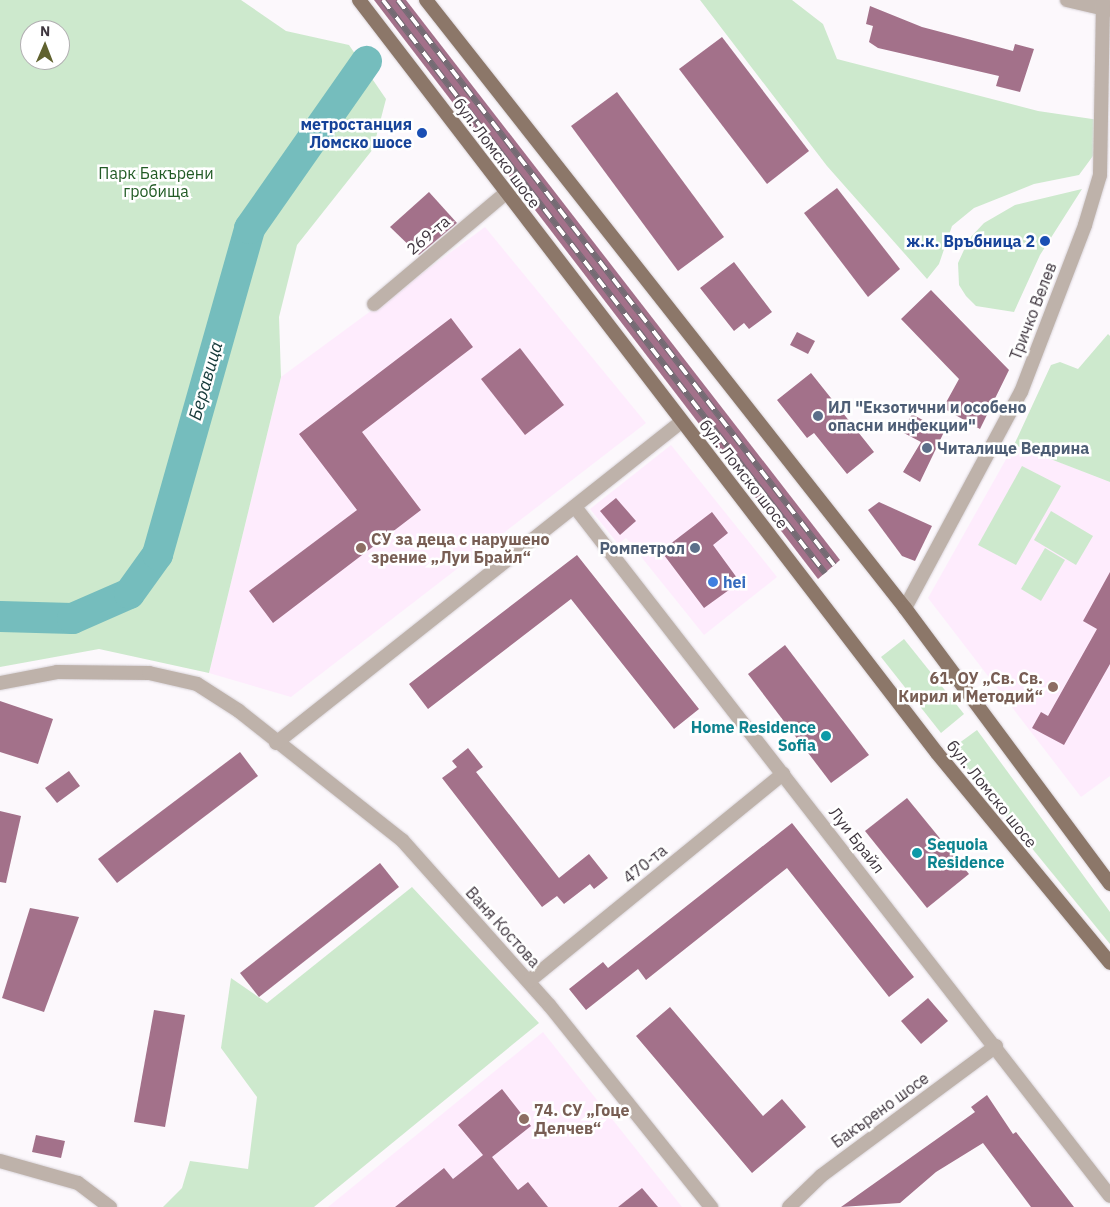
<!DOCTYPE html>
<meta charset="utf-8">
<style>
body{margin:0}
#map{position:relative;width:1110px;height:1207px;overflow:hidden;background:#fcf8fc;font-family:"IBM Plex Sans",sans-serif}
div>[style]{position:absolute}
.built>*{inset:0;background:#feecfd}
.green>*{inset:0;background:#cde9cd}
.river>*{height:31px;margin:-15.5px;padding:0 15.5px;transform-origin:15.5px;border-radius:15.5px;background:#75bdbd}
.building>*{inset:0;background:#a3718a}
.roads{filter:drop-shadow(0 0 1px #dad5da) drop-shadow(0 0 1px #dad5da)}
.minor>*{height:14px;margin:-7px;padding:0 7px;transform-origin:7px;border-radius:7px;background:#beb2aa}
.primary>*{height:14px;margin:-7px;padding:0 7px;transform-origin:7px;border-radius:7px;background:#8c7769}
.rail>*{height:5.5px;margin-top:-2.75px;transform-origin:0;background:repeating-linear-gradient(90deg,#fff 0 11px,#746c74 0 22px);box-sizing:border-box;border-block:1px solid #746c74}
.dots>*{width:14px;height:14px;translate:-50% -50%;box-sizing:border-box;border:2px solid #fff;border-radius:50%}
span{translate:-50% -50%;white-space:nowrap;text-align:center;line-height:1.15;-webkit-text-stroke:5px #fff;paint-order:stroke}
.transit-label{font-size:16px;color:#164399;font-weight:700}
.right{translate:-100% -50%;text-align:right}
.street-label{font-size:16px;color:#3f363f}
.park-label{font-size:16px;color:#225b25}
.service-label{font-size:16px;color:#4e5e75;font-weight:700}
.left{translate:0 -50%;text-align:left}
.education-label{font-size:16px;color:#785e54;font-weight:700}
.shop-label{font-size:16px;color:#366cbe;font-weight:700}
.culture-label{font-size:16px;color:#0d838f;font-weight:700}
.water-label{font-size:18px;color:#153939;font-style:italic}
.north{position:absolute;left:20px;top:20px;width:50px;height:50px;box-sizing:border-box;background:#fff;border:1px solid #b2afb2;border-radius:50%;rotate:1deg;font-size:14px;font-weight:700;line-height:20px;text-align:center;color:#3f363f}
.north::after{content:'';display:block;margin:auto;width:18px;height:22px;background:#60622f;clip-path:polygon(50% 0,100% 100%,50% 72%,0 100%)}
</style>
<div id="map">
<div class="built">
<div style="clip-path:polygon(485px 227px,646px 423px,291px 697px,209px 673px,281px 377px)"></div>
<div style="clip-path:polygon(671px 445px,777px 577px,704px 635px,626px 538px,618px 544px,590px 509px)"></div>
<div style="clip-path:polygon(1014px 445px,1110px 482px,1110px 776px,1081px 797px,928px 598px)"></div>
<div style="clip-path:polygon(543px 1032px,682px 1207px,328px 1207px)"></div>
</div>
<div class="green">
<div style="clip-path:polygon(evenodd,0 0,241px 0,286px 31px,349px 45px,386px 99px,373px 149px,297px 245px,279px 317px,281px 377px,209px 673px,99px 649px,0 667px,0 0,30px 30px,60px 30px,60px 60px,30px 60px,30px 30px)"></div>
<div style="clip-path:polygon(700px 0,792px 0,823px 24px,837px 59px,1038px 111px,1099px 120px,1101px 145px,1079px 175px,1034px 184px,974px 208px,952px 226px,939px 264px,927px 279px,827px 166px)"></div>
<div style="clip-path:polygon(1082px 189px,1040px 255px,1014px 312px,976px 306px,966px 296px,959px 285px,958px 263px,969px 239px,984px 223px,1015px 205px)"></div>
<div style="clip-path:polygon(1108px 334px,1110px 336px,1110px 482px,1014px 445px,1051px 365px,1060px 362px,1078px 369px)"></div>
<div style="clip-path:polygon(1022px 466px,1061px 486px,1016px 565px,978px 545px)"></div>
<div style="clip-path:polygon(1051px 511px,1093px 536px,1076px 565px,1034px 540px)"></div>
<div style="clip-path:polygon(1045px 548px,1065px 560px,1041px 601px,1021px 589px)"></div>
<div style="clip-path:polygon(904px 639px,964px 714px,941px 733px,881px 657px)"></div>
<div style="clip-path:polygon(977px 730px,1110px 912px,1110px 944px,951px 749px)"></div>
<div style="clip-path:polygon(412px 887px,539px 1023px,314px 1207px,163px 1207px,182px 1188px,190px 1161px,248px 1169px,257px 1097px,221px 1048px,231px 978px,267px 1003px)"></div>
</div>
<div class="river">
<div style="left:0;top:616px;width:72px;rotate:1.6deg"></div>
<div style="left:72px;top:618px;width:62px;rotate:-23.7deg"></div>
<div style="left:129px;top:593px;width:48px;rotate:-54.3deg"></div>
<div style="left:157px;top:554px;width:339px;rotate:-74.2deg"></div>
<div style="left:249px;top:228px;width:204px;rotate:-55deg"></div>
</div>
<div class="building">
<div style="clip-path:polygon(374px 0,406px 0,840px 560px,818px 579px)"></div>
<div style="clip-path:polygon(870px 6px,922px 27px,1013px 51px,1015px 44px,1034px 49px,1020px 92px,996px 86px,999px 76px,878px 48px,869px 42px,873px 26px,866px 24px)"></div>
<div style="clip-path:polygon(722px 37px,809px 151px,767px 184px,679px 69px)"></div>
<div style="clip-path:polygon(617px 92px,724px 237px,678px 271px,571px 126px)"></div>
<div style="clip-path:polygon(837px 188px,900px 269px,868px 297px,804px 213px)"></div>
<div style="clip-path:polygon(429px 192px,457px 223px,419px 255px,390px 227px)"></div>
<div style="clip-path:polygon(734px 262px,772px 312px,749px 329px,744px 323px,734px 331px,700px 288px)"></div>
<div style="clip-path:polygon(931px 290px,1009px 370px,980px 429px,943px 408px,959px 379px,901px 319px)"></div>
<div style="clip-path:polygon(451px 318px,473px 347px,362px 432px,421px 510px,273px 623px,249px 591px,357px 510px,299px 434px)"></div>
<div style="clip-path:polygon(797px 332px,815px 341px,808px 354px,790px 345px)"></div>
<div style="clip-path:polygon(520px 348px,564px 405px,525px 435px,481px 379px)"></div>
<div style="clip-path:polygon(811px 373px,874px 452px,847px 474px,814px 433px,807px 438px,777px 400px)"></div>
<div style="clip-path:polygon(912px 414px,944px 432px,920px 482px,903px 472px,921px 442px,902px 432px)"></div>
<div style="clip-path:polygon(616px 498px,636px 521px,620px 535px,600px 511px)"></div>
<div style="clip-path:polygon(879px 502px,932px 526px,915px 561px,902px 556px,868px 510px)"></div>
<div style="clip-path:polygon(712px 512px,728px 533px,713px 545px,740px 582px,704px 608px,661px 551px)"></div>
<div style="clip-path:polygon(577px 555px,699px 709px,674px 729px,571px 599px,428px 709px,409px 684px)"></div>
<div style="clip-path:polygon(1110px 572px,1110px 664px,1064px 745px,1032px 728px,1041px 712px,1048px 716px,1097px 629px,1083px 621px)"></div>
<div style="clip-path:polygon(785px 645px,869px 755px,831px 783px,748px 674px)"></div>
<div style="clip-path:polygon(0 701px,53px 719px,38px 764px,0 752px)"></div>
<div style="clip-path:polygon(468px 748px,483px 767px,476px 772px,559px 878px,589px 854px,608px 878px,594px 889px,590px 884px,564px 904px,557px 896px,542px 907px,442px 778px,457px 767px,452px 761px)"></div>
<div style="clip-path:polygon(240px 752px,258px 776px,117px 883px,98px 859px)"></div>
<div style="clip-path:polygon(69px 771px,80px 786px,57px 803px,45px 788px)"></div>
<div style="clip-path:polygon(907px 798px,969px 874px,927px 908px,865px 831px)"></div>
<div style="clip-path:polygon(0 811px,21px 816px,6px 883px,0 882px)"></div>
<div style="clip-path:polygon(792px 823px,914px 977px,889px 997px,787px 868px,646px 980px,638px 969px,586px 1010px,569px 989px,603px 962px,608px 968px)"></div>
<div style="clip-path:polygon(380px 863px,399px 887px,259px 997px,240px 973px)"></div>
<div style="clip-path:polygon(30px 908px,79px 917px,44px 1012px,2px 998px)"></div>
<div style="clip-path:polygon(928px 998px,948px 1021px,921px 1044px,901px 1021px)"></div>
<div style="clip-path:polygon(670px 1007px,763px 1116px,782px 1099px,806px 1127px,752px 1173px,636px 1036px)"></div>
<div style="clip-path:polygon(154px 1010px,185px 1015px,165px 1127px,134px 1122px)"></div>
<div style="clip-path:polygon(502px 1089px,531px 1126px,492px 1157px,518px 1190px,528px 1182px,548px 1207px,395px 1207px,444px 1168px,453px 1179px,483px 1155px,458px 1125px)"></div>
<div style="clip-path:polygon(987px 1095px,1013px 1134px,1016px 1132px,1074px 1207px,1031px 1207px,983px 1143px,936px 1172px,900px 1203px,841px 1207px,975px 1112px,971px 1107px)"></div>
<div style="clip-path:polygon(36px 1135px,65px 1141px,61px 1158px,32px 1152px)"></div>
<div style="clip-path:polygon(642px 1188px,658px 1207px,618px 1207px)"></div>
</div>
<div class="roads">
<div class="minor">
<div style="left:1067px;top:0;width:44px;rotate:13.1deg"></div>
<div style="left:374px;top:304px;width:172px;rotate:-40.1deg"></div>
<div style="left:575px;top:507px;width:872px;rotate:52.17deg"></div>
<div style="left:905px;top:608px;width:245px;rotate:-61.8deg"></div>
<div style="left:1021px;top:392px;width:179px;rotate:-69deg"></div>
<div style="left:1085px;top:225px;width:52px;rotate:-73.3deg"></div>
<div style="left:1100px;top:175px;width:175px;rotate:-89deg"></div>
<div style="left:0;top:683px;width:58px;rotate:-10.9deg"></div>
<div style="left:57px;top:672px;width:92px;rotate:0.6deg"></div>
<div style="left:149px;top:673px;width:49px;rotate:12.9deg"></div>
<div style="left:197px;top:684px;width:50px;rotate:32.7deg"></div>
<div style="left:239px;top:711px;width:208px;rotate:38.4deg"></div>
<div style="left:402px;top:840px;width:222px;rotate:48.3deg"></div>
<div style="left:550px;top:1006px;width:258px;rotate:51.3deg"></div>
<div style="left:276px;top:743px;width:517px;rotate:-38.4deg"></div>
<div style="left:529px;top:981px;width:328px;rotate:-39.2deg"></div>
<div style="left:0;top:1161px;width:81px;rotate:15.8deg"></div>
<div style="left:78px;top:1183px;width:40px;rotate:37deg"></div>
<div style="left:789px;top:1207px;width:45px;rotate:-44.1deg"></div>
<div style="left:821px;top:1176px;width:218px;rotate:-36.6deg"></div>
</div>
<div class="primary">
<div style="left:359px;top:0;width:949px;rotate:52.49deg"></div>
<div style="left:937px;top:753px;width:272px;rotate:50.5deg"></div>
<div style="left:426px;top:0;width:774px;rotate:51.77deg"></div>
<div style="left:905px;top:608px;width:344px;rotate:53.4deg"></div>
</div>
</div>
<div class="rail">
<div style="left:383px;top:0;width:724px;rotate:52.35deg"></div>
<div style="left:398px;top:0;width:714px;rotate:52.34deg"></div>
</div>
<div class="dots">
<div style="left:422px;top:133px;background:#1a4fb4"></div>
<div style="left:1045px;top:241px;background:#1a4fb4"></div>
<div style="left:818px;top:416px;background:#5c6f8a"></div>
<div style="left:927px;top:448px;background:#5c6f8a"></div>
<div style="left:361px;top:548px;background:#8d6e63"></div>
<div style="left:695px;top:548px;background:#5c6f8a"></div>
<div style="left:713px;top:582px;background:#3f7fe0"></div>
<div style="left:1053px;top:687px;background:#8d6e63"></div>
<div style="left:826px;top:736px;background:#0f9aa8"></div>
<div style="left:917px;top:853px;background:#0f9aa8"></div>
<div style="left:524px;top:1119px;background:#8d6e63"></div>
</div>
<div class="transit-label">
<span class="right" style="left:412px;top:133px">метростанция<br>Ломско шосе</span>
<span class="right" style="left:1035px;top:241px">ж.к. Връбница 2</span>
</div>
<div class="street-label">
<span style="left:497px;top:153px;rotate:53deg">бул. Ломско шосе</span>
<span style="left:428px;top:235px;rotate:-40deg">269-та</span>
<span style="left:1033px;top:311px;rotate:-69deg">Тричко Велев</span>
<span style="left:744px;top:474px;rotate:52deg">бул. Ломско шосе</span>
<span style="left:992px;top:794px;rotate:51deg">бул. Ломско шосе</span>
<span style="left:857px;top:840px;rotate:52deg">Луи Брайл</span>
<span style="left:645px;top:864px;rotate:-39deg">470-та</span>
<span style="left:503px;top:927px;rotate:48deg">Ваня Костова</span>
<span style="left:880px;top:1110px;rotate:-36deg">Бакърено шосе</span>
</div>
<div class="park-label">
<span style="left:156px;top:182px">Парк Бакърени<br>гробища</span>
</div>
<div class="service-label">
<span class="left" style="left:828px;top:416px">ИЛ "Екзотични и особено<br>опасни инфекции"</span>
<span class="left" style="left:937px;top:448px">Читалище Ведрина</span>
<span class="right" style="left:685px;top:548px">Ромпетрол</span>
</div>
<div class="education-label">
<span class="left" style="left:371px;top:548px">СУ за деца с нарушено<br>зрение „Луи Брайл“</span>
<span class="right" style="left:1043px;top:687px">61. ОУ „Св. Св.<br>Кирил и Методий“</span>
<span class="left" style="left:534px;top:1119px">74. СУ „Гоце<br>Делчев“</span>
</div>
<div class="shop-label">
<span class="left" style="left:723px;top:582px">hei</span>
</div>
<div class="culture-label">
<span class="right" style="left:816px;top:736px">Home Residence<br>Sofia</span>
<span class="left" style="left:927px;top:853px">Sequoia<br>Residence</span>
</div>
<div class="water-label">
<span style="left:206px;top:381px;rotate:-74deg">Беравица</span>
</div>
<div class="north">N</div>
</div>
